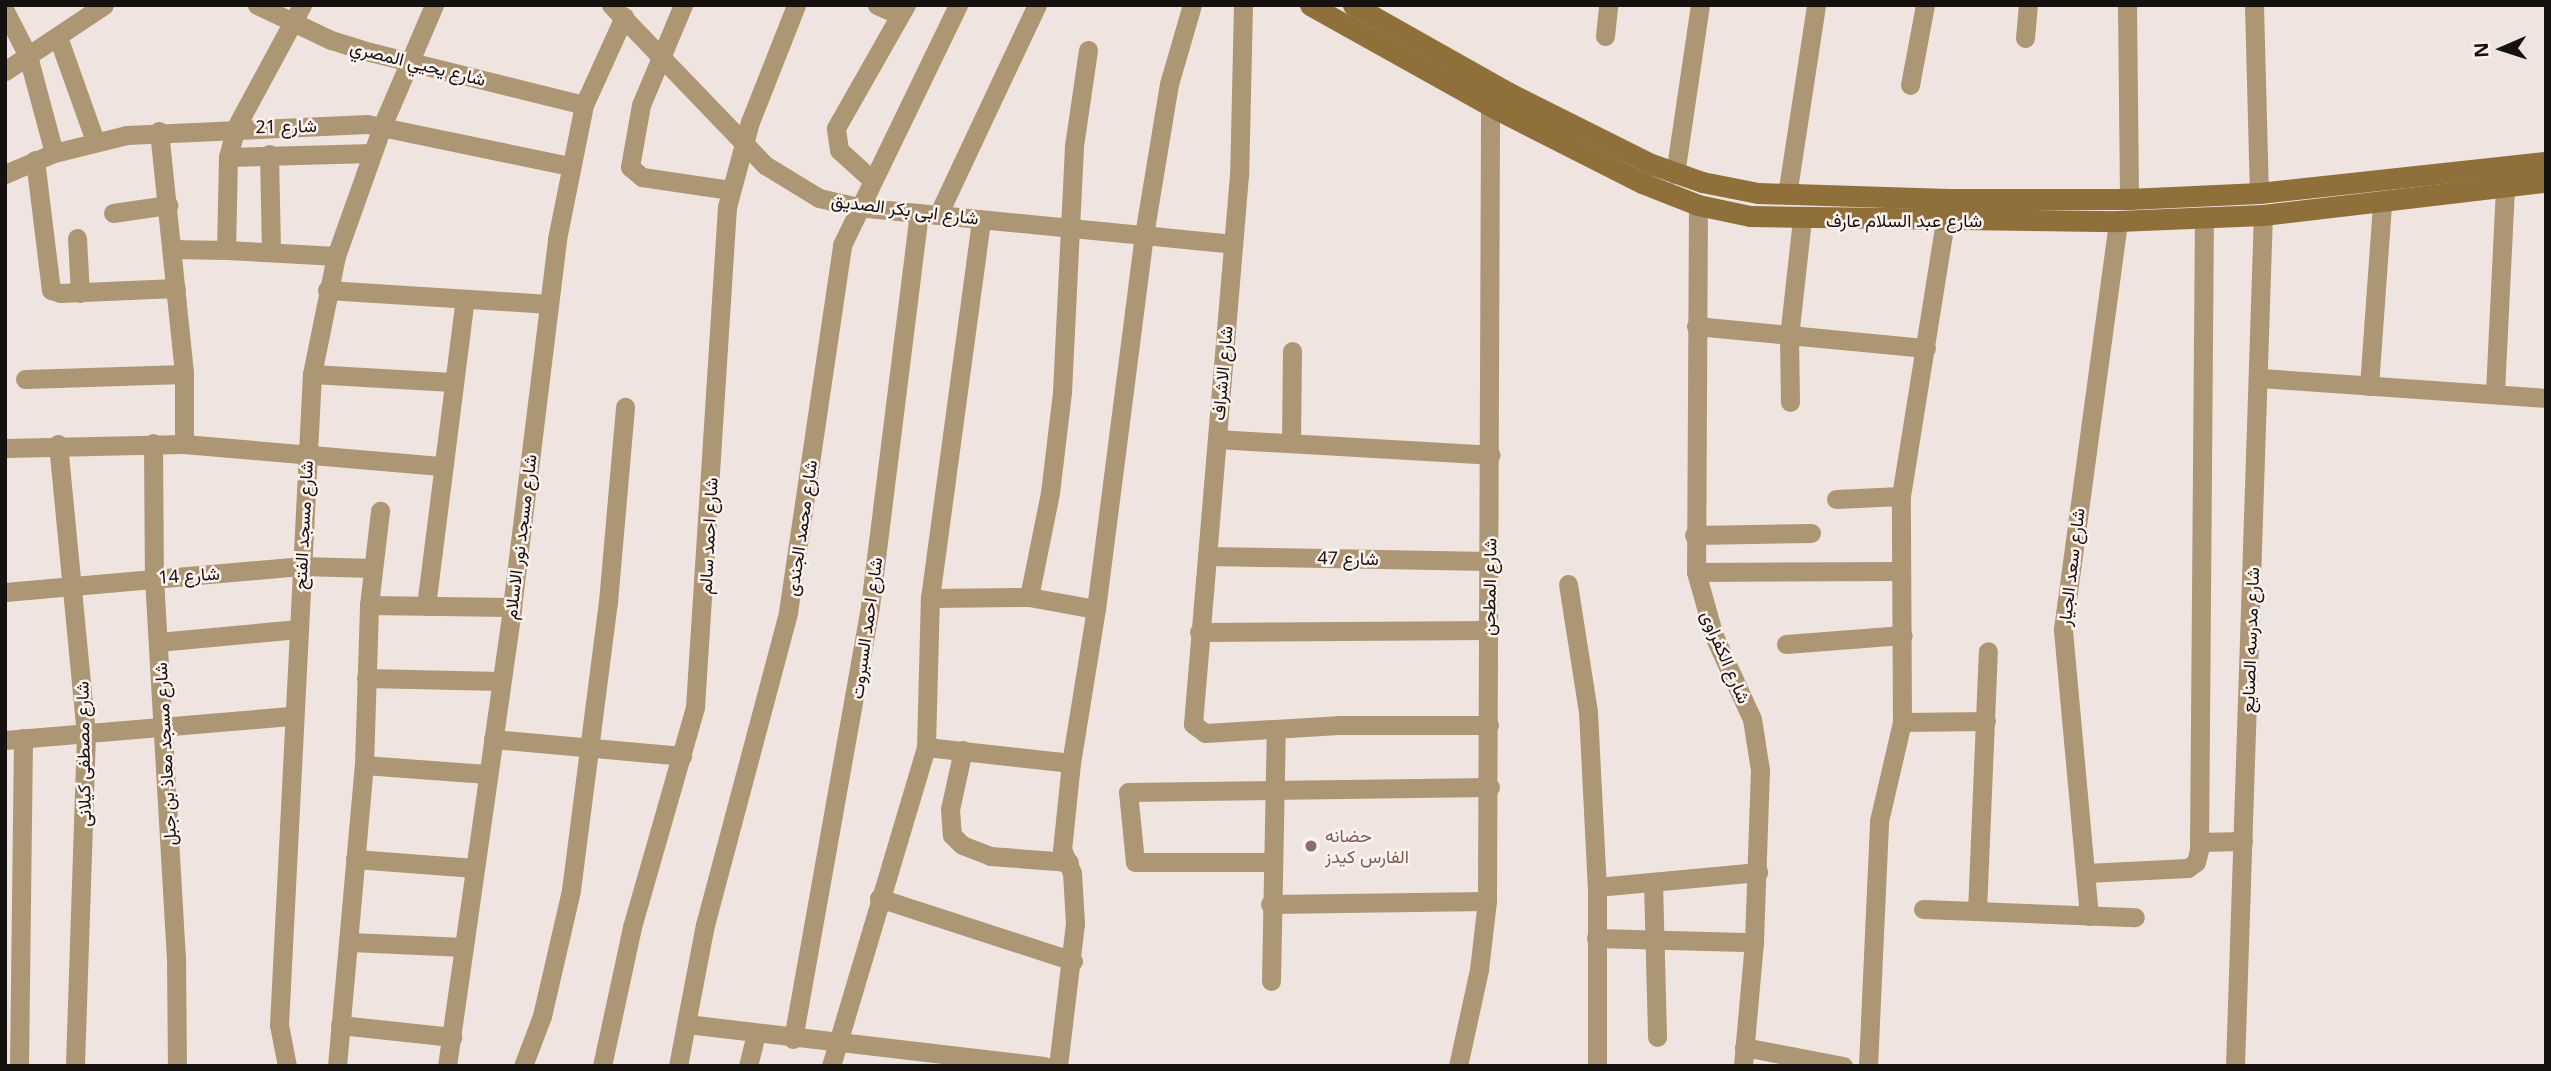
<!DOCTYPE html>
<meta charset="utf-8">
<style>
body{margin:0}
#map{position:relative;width:2551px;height:1071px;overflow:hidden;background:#efe4df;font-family:"Noto Sans",Vazirmatn,sans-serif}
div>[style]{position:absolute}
.street>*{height:19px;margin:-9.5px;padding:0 9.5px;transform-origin:9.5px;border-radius:9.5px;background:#ac9674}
.secondary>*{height:21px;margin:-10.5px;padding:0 10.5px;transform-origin:10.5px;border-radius:10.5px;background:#8f6f3a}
.dots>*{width:19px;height:19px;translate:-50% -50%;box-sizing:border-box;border:4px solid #fcf1ec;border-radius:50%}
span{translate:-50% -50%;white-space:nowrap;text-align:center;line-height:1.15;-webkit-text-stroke:5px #fcf1ec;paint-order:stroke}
.street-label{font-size:18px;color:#15110f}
.education-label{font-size:18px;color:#785e54}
.left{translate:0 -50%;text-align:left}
.frame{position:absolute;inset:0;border:7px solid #15110f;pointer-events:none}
.north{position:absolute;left:2467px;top:14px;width:70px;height:70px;-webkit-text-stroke:5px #fcf1ec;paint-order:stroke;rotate:267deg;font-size:19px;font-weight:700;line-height:28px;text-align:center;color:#15110f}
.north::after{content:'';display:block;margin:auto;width:24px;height:32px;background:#15110f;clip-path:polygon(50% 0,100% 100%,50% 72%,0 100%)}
</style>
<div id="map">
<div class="street">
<div style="left:257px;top:5px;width:82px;rotate:25.3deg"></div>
<div style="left:331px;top:40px;width:41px;rotate:17.1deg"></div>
<div style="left:370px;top:52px;width:220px;rotate:13.9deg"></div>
<div style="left:302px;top:5px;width:139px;rotate:118.4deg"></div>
<div style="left:236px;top:127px;width:31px;rotate:105deg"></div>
<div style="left:228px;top:157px;width:93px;rotate:91.2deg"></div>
<div style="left:226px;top:250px;width:110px;rotate:3.1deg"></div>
<div style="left:611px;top:5px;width:222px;rotate:46.1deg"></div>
<div style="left:765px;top:165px;width:63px;rotate:31.4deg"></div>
<div style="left:819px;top:198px;width:39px;rotate:13deg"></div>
<div style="left:857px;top:207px;width:378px;rotate:5.6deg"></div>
<div style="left:683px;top:5px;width:108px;rotate:112.8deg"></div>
<div style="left:641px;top:105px;width:63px;rotate:100.1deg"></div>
<div style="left:630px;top:167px;width:16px;rotate:40deg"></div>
<div style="left:642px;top:177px;width:89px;rotate:8.4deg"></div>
<div style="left:877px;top:5px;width:24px;rotate:24deg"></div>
<div style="left:1243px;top:5px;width:170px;rotate:91.3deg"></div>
<div style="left:1239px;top:175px;width:551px;rotate:94.79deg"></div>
<div style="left:1193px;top:724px;width:15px;rotate:37deg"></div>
<div style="left:1205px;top:733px;width:133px;rotate:-3.4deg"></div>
<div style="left:1338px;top:725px;width:151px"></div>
<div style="left:2127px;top:5px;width:194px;rotate:89.4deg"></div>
<div style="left:2254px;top:5px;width:188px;rotate:88.5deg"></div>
<div style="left:5px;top:11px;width:51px;rotate:62.9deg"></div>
<div style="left:28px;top:56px;width:100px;rotate:75deg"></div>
<div style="left:1605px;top:36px;width:31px;rotate:-84deg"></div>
<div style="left:58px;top:37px;width:110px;rotate:70.4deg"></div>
<div style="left:2025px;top:38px;width:33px;rotate:-85deg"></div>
<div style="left:5px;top:71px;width:119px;rotate:-33.7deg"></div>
<div style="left:1910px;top:85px;width:81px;rotate:-79.4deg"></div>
<div style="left:159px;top:131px;width:244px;rotate:84.1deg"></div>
<div style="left:184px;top:374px;width:70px;rotate:90deg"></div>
<div style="left:269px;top:154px;width:98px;rotate:88.8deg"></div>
<div style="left:228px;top:157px;width:144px;rotate:-1.6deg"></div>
<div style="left:35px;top:160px;width:131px;rotate:83deg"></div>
<div style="left:51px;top:290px;width:9px;rotate:18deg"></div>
<div style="left:60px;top:293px;width:116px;rotate:-2.5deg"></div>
<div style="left:5px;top:174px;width:53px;rotate:-23.2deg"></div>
<div style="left:54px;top:153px;width:75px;rotate:-13.9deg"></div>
<div style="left:127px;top:135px;width:240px;rotate:-2.6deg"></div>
<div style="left:367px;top:124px;width:207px;rotate:11.7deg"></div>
<div style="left:1675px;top:174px;width:171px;rotate:-81.6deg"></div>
<div style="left:871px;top:179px;width:43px;rotate:-137.8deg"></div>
<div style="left:839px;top:150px;width:22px;rotate:-98deg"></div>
<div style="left:836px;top:128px;width:142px;rotate:-60.4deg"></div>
<div style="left:1787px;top:195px;width:192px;rotate:-81.3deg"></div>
<div style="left:1698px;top:205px;width:367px;rotate:90.3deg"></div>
<div style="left:1696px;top:572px;width:66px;rotate:74.3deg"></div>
<div style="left:1714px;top:636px;width:91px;rotate:65.4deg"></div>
<div style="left:1752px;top:719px;width:52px;rotate:81.1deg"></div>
<div style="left:1760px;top:770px;width:172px;rotate:92deg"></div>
<div style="left:1754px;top:942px;width:124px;rotate:95.1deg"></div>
<div style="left:113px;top:213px;width:56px;rotate:-8.3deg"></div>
<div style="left:938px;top:215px;width:232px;rotate:-64.8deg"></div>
<div style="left:77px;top:238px;width:55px;rotate:86.9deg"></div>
<div style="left:173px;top:249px;width:53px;rotate:1.1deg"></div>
<div style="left:327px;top:290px;width:222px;rotate:3.6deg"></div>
<div style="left:1696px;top:326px;width:231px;rotate:5.5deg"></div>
<div style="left:312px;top:374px;width:140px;rotate:3.3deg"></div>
<div style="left:2261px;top:378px;width:286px;rotate:4deg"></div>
<div style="left:25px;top:379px;width:159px;rotate:-1.8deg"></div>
<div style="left:2369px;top:386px;width:183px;rotate:-85.9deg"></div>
<div style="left:2495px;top:392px;width:204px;rotate:-87.2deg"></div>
<div style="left:1790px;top:402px;width:65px;rotate:-90.9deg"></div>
<div style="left:1789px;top:337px;width:118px;rotate:-83.7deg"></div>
<div style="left:1217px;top:439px;width:274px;rotate:3.3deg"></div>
<div style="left:153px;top:443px;width:135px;rotate:89.6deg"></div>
<div style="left:154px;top:578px;width:379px;rotate:86.7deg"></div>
<div style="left:176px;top:956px;width:110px;rotate:89.5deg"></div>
<div style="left:1291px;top:443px;width:92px;rotate:-89.4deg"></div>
<div style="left:58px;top:444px;width:290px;rotate:84.5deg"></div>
<div style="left:86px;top:733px;width:333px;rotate:91.9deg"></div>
<div style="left:5px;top:448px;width:179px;rotate:-1.3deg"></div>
<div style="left:184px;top:444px;width:260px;rotate:4.9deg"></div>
<div style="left:1836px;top:499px;width:65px;rotate:-2.6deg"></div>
<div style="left:1694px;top:535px;width:117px;rotate:-1deg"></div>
<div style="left:1207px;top:556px;width:282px;rotate:1deg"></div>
<div style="left:1696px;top:572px;width:203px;rotate:-0.3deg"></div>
<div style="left:1568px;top:584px;width:130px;rotate:81.1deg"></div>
<div style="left:1588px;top:712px;width:175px;rotate:87.1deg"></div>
<div style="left:1597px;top:887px;width:179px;rotate:90deg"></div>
<div style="left:5px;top:592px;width:297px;rotate:-5deg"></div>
<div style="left:301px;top:566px;width:72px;rotate:1.6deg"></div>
<div style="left:1029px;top:597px;width:106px;rotate:-78.6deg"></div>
<div style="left:1050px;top:493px;width:102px;rotate:-83.2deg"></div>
<div style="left:1062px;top:392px;width:246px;rotate:-87.2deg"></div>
<div style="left:1074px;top:146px;width:97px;rotate:-81.7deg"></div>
<div style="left:930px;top:598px;width:99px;rotate:-0.6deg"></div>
<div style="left:1029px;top:597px;width:68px;rotate:10.2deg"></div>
<div style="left:369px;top:605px;width:143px;rotate:0.8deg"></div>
<div style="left:426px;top:606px;width:309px;rotate:-82.8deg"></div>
<div style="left:1199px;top:632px;width:289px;rotate:-0.4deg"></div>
<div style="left:158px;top:642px;width:141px;rotate:-5.3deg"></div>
<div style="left:1786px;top:644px;width:117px;rotate:-4.4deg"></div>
<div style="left:366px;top:678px;width:135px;rotate:1.3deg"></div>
<div style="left:1902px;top:722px;width:84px;rotate:-0.7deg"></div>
<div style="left:493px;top:739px;width:190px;rotate:5.1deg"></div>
<div style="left:5px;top:740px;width:289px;rotate:-4.8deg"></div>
<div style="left:926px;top:747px;width:146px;rotate:6.3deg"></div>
<div style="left:963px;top:750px;width:60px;rotate:102.4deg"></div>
<div style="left:950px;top:809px;width:26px;rotate:86deg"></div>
<div style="left:952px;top:835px;width:14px;rotate:45deg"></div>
<div style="left:962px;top:845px;width:30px;rotate:21deg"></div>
<div style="left:990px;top:856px;width:79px;rotate:4.3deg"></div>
<div style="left:364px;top:765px;width:123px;rotate:4.2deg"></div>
<div style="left:2199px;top:842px;width:44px;rotate:-1.3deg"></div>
<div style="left:355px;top:859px;width:120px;rotate:4.3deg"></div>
<div style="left:1273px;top:862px;width:138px;rotate:180deg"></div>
<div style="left:1135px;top:862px;width:70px;rotate:-95.7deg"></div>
<div style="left:1128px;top:792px;width:362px;rotate:-0.8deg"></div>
<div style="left:2086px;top:873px;width:102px;rotate:-2.8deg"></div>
<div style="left:2188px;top:868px;width:10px;rotate:-37deg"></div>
<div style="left:2196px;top:862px;width:12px;rotate:-76deg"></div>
<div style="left:2199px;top:850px;width:633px;rotate:-89.55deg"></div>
<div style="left:1653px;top:882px;width:155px;rotate:88.5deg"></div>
<div style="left:1597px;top:887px;width:162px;rotate:-5.3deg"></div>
<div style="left:879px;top:898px;width:204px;rotate:18deg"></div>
<div style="left:1270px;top:904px;width:217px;rotate:-0.8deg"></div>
<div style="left:1923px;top:909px;width:212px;rotate:2.2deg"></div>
<div style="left:1977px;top:911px;width:260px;rotate:-87.6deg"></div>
<div style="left:2089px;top:916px;width:288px;rotate:-95.2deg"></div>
<div style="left:2063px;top:629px;width:412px;rotate:-82.3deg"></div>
<div style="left:1596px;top:938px;width:158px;rotate:1.5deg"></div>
<div style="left:350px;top:942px;width:114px;rotate:2.5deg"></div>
<div style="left:1271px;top:981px;width:252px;rotate:-88.9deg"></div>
<div style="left:687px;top:1024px;width:359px;rotate:6.7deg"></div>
<div style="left:340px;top:1025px;width:113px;rotate:6.1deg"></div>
<div style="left:793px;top:1039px;width:440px;rotate:-79.9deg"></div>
<div style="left:870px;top:606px;width:396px;rotate:-82.9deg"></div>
<div style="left:1744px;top:1047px;width:101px;rotate:10.9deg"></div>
<div style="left:19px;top:1066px;width:328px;rotate:-89.3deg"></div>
<div style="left:287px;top:1066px;width:42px;rotate:-101deg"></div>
<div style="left:279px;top:1025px;width:652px;rotate:-87.1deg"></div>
<div style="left:312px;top:374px;width:120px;rotate:-78.5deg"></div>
<div style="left:336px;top:256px;width:140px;rotate:-70.4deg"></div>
<div style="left:383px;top:124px;width:129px;rotate:-66.8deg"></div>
<div style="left:337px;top:1066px;width:302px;rotate:-84.9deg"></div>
<div style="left:364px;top:765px;width:160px;rotate:-88.2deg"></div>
<div style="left:369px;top:605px;width:95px;rotate:-83.3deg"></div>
<div style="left:447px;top:1066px;width:464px;rotate:-81.9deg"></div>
<div style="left:512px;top:607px;width:371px;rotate:-83deg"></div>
<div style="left:557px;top:239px;width:137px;rotate:-78.6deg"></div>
<div style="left:584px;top:105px;width:97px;rotate:-65.6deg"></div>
<div style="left:523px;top:1066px;width:53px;rotate:-69.2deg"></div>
<div style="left:542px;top:1016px;width:129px;rotate:-77deg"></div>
<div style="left:571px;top:890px;width:290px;rotate:-82.7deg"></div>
<div style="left:608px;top:602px;width:196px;rotate:-85deg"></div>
<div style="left:602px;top:1066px;width:142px;rotate:-77.8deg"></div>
<div style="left:632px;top:927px;width:229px;rotate:-74deg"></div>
<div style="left:695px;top:707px;width:501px;rotate:-86.34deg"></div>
<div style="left:727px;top:207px;width:88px;rotate:-74.9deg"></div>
<div style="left:750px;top:122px;width:126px;rotate:-68.5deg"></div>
<div style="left:678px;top:1066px;width:144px;rotate:-79.2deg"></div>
<div style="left:705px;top:925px;width:324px;rotate:-75.1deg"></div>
<div style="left:788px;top:612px;width:371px;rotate:-81.6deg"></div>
<div style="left:842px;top:245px;width:267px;rotate:-64.2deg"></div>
<div style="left:748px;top:1066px;width:33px;rotate:-76deg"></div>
<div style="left:831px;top:1066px;width:333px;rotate:-73.4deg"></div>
<div style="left:926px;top:747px;width:149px;rotate:-88.5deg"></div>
<div style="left:930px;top:598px;width:382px;rotate:-82.3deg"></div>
<div style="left:1058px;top:1066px;width:144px;rotate:-83.2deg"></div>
<div style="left:1075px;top:923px;width:50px;rotate:-93.4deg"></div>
<div style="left:1072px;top:873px;width:25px;rotate:-113deg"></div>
<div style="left:1062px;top:850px;width:87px;rotate:-84.1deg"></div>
<div style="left:1071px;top:763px;width:156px;rotate:-80.8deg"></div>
<div style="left:1096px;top:609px;width:377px;rotate:-82.7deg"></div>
<div style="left:1144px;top:235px;width:153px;rotate:-80.6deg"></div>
<div style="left:1169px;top:84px;width:82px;rotate:-73.8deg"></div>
<div style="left:1458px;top:1066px;width:98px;rotate:-77.7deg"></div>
<div style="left:1479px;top:970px;width:69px;rotate:-83.4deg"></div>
<div style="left:1487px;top:901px;width:796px;rotate:-89.78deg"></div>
<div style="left:1868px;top:1066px;width:245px;rotate:-87.4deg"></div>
<div style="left:1879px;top:821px;width:102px;rotate:-76.9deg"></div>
<div style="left:1902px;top:722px;width:226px;rotate:-90.3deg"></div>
<div style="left:1901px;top:496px;width:278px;rotate:-80.9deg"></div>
<div style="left:2235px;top:1066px;width:851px;rotate:-88.12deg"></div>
</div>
<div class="secondary">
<div style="left:1310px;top:5px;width:218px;rotate:29.2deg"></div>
<div style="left:1500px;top:111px;width:159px;rotate:26.9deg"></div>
<div style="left:1642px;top:183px;width:60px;rotate:21.4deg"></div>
<div style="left:1698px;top:205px;width:53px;rotate:11.9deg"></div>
<div style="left:1750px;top:216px;width:368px;rotate:0.8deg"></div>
<div style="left:2118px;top:221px;width:145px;rotate:-2.4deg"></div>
<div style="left:2263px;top:215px;width:285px;rotate:-6.7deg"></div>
<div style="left:1353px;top:5px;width:179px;rotate:29.4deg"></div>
<div style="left:1509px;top:93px;width:159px;rotate:26.6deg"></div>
<div style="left:1651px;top:164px;width:54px;rotate:19.4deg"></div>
<div style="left:1702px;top:182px;width:57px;rotate:11.1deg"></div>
<div style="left:1758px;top:193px;width:190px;rotate:1.8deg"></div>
<div style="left:1948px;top:199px;width:181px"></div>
<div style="left:2129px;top:199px;width:130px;rotate:-2.6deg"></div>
<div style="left:2259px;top:193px;width:289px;rotate:-6.2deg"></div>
</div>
<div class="dots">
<div style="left:1311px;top:846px;background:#8d6e63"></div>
</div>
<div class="street-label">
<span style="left:418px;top:63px;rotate:14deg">شارع يحيي المصري</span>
<span style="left:286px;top:126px;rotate:-1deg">شارع 21</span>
<span style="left:905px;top:209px;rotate:7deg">شارع ابى بكر الصديق</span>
<span style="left:1904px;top:220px">شارع عبد السلام عارف</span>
<span style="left:1222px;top:373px;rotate:-85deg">شارع الاشراف</span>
<span style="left:303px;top:525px;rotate:-87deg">شارع مسجد الفتح</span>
<span style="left:801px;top:528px;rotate:-82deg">شارع محمد الجندى</span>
<span style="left:708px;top:536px;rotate:-87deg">شارع احمد سالم</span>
<span style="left:520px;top:537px;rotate:-83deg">شارع مسجد نور الاسلام</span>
<span style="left:1348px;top:558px;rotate:1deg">شارع 47</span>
<span style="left:2071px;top:567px;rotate:-83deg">شارع سعد الجيار</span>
<span style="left:189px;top:575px;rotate:-4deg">شارع 14</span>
<span style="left:1489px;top:587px;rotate:-89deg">شارع المطحن</span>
<span style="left:866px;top:628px;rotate:-82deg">شارع احمد السبروت</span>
<span style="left:2250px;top:640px;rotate:-88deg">شارع مدرسه الصنايع</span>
<span style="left:1726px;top:657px;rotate:67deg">شارع الكفراوى</span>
<span style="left:83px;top:754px;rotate:-91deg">شارع مصطفى كيلانى</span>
<span style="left:165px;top:754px;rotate:-93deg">شارع مسجد معاذ بن جبل</span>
</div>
<div class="education-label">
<span class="left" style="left:1325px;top:846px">حضانه<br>الفارس كيدز</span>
</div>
<div class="frame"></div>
<div class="north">N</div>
</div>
